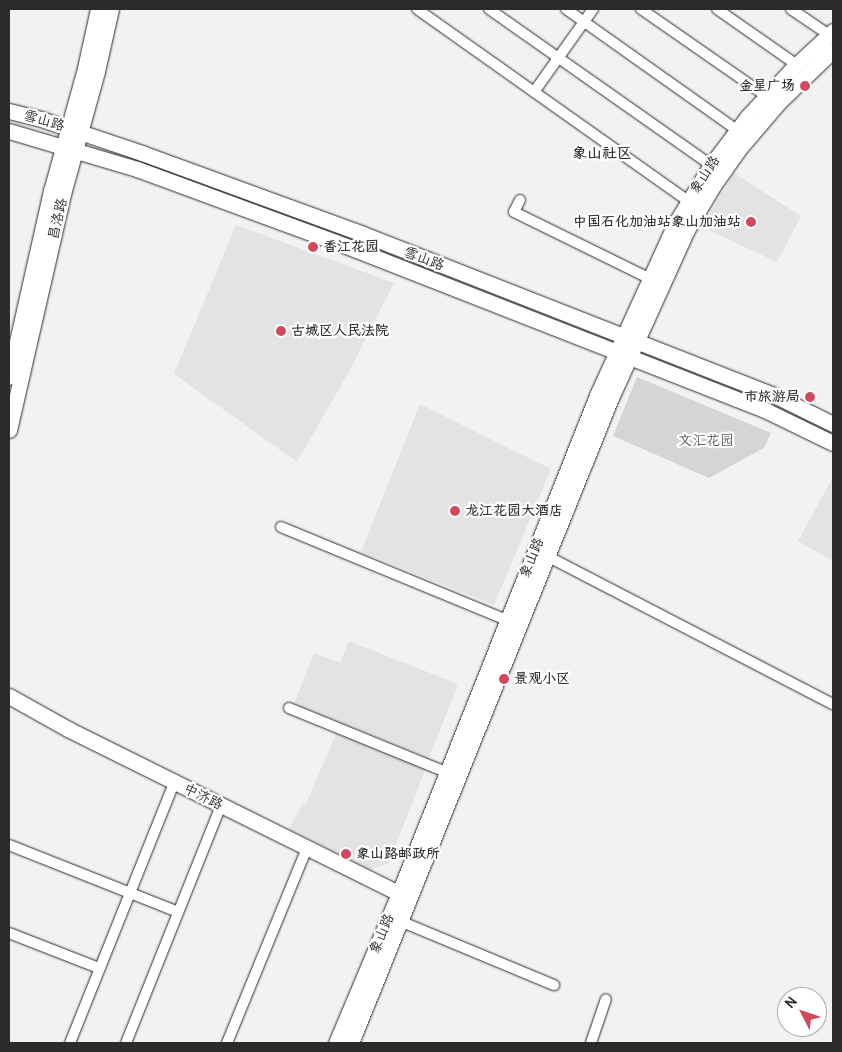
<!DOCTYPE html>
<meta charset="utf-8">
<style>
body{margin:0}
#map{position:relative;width:842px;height:1052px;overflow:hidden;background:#f2f2f2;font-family:Pangolin,"LXGW WenKai TC",sans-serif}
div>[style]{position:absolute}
.built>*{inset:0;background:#e3e3e3}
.green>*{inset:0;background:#d5d5d5}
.roads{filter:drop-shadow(0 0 1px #2b2b2b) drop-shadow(0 0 1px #2b2b2b)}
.street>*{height:10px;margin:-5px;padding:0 5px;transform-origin:5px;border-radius:5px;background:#fff}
.secondary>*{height:15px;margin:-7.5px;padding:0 7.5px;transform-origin:7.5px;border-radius:7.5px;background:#fff}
.dots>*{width:14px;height:14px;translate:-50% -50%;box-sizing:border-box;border:2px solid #fff;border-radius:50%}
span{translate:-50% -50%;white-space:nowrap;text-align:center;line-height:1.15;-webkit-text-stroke:4.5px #fff;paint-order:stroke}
.poi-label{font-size:14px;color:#2b2b2b;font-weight:700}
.right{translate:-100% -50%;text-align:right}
.left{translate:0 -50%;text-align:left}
.street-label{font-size:14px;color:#2b2b2b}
.park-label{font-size:14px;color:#565656}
.neighbourhood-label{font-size:15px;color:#2b2b2b;font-weight:700}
.frame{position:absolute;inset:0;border:10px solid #2b2b2b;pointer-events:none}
.north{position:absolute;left:777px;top:987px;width:50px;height:50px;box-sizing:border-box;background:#fff;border:1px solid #aaa;border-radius:50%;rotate:311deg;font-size:14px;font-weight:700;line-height:20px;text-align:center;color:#2b2b2b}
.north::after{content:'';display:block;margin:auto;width:18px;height:22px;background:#d1495b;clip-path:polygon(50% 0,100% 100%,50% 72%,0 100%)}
</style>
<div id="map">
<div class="built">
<div style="clip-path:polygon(734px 173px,801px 216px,777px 262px,702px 227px)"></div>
<div style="clip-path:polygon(236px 225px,394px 283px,351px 368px,297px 462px,174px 374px)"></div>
<div style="clip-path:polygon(420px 404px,551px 469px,494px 605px,361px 552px)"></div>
<div style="clip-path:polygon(833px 477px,833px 561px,798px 541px)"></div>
<div style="clip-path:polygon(349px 641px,458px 684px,429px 758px,294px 704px,314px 653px,340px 663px)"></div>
<div style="clip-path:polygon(339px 727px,428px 763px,388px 864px,370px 869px,289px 829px,303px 803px,306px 804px)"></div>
</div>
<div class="green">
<div style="clip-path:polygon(637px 377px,771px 433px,764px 448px,709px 478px,613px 436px)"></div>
</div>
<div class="roads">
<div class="street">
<div style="left:417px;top:9px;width:332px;rotate:35.3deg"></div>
<div style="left:489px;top:9px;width:271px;rotate:35.1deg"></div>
<div style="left:566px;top:9px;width:209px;rotate:35.3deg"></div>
<div style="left:641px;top:9px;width:152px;rotate:34.8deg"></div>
<div style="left:717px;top:9px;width:98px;rotate:35deg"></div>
<div style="left:791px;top:9px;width:46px;rotate:34.4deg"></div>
<div style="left:534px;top:92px;width:102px;rotate:-54.6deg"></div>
<div style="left:520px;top:200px;width:13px;rotate:117deg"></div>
<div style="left:514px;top:212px;width:150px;rotate:26.1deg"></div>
<div style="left:281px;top:527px;width:244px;rotate:22.4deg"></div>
<div style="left:547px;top:556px;width:322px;rotate:27.4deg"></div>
<div style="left:289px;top:708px;width:170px;rotate:22.2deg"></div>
<div style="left:9px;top:845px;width:182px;rotate:21.6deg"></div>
<div style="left:400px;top:921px;width:167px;rotate:22.6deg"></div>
<div style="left:9px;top:933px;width:97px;rotate:21.3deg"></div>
<div style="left:70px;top:1043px;width:280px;rotate:-68.2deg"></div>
<div style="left:126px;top:1043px;width:255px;rotate:-68.2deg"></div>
<div style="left:227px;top:1043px;width:211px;rotate:-67.7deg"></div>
<div style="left:591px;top:1043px;width:46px;rotate:-71.2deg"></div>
</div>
<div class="secondary">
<div style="left:9px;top:111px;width:36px;rotate:14deg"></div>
<div style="left:44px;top:120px;width:103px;rotate:18.6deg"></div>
<div style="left:142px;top:153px;width:235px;rotate:20.1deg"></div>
<div style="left:363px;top:234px;width:441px;rotate:21.4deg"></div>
<div style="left:774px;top:395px;width:66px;rotate:26.2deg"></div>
<div style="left:9px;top:131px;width:134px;rotate:16.5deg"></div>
<div style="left:137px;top:169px;width:231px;rotate:20.2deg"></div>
<div style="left:354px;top:249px;width:444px;rotate:21.4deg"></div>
<div style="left:767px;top:411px;width:73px;rotate:25.9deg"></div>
<div style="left:9px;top:377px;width:191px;rotate:-77.3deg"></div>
<div style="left:51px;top:191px;width:128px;rotate:-74.5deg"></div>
<div style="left:85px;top:68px;width:60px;rotate:-77.6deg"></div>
<div style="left:9px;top:430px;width:242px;rotate:-77.1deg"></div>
<div style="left:63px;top:194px;width:128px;rotate:-74.5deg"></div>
<div style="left:97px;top:71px;width:64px;rotate:-77.3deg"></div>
<div style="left:9px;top:696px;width:68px;rotate:29.2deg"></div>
<div style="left:68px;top:729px;width:369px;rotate:26.4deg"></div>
<div style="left:336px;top:1043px;width:163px;rotate:-67.2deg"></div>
<div style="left:399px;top:893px;width:538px;rotate:-68.3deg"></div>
<div style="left:598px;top:393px;width:186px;rotate:-65.5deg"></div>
<div style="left:675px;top:224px;width:69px;rotate:-58.6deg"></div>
<div style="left:711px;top:165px;width:61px;rotate:-52.9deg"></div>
<div style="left:748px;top:116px;width:64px;rotate:-46.9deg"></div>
<div style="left:792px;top:69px;width:56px;rotate:-42.8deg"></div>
<div style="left:351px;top:1043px;width:695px;rotate:-68.05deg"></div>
<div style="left:611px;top:398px;width:184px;rotate:-65.7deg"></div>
<div style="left:687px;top:230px;width:51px;rotate:-59.4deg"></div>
<div style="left:713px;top:186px;width:45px;rotate:-54.9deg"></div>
<div style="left:739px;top:149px;width:62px;rotate:-49.6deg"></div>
<div style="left:779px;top:102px;width:75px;rotate:-43.9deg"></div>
</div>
</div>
<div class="dots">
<div style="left:805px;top:86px;background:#d1495b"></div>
<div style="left:751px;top:222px;background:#d1495b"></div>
<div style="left:313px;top:247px;background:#d1495b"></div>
<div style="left:281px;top:331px;background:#d1495b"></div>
<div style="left:810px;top:397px;background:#d1495b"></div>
<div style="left:455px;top:511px;background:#d1495b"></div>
<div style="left:504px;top:679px;background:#d1495b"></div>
<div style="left:346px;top:854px;background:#d1495b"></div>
</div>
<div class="poi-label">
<span class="right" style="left:795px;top:86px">金星广场</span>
<span class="right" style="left:741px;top:222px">中国石化加油站象山加油站</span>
<span class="left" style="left:323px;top:247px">香江花园</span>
<span class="left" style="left:291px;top:331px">古城区人民法院</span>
<span class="right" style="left:800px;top:397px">市旅游局</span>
<span class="left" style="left:465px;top:511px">龙江花园大酒店</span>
<span class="left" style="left:514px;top:679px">景观小区</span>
<span class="left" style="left:356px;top:854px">象山路邮政所</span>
</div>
<div class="street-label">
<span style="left:44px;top:121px;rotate:16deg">雪山路</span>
<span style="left:705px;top:175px;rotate:-57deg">象山路</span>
<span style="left:58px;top:219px;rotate:-77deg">昌洛路</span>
<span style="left:424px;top:259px;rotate:21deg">雪山路</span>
<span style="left:532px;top:558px;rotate:-68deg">象山路</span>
<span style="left:203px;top:797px;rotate:26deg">中济路</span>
<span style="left:382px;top:934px;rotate:-67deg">象山路</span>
</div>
<div class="park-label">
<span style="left:706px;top:441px">文汇花园</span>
</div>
<div class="neighbourhood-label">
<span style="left:602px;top:154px">象山社区</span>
</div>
<div class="frame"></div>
<div class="north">N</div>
</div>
